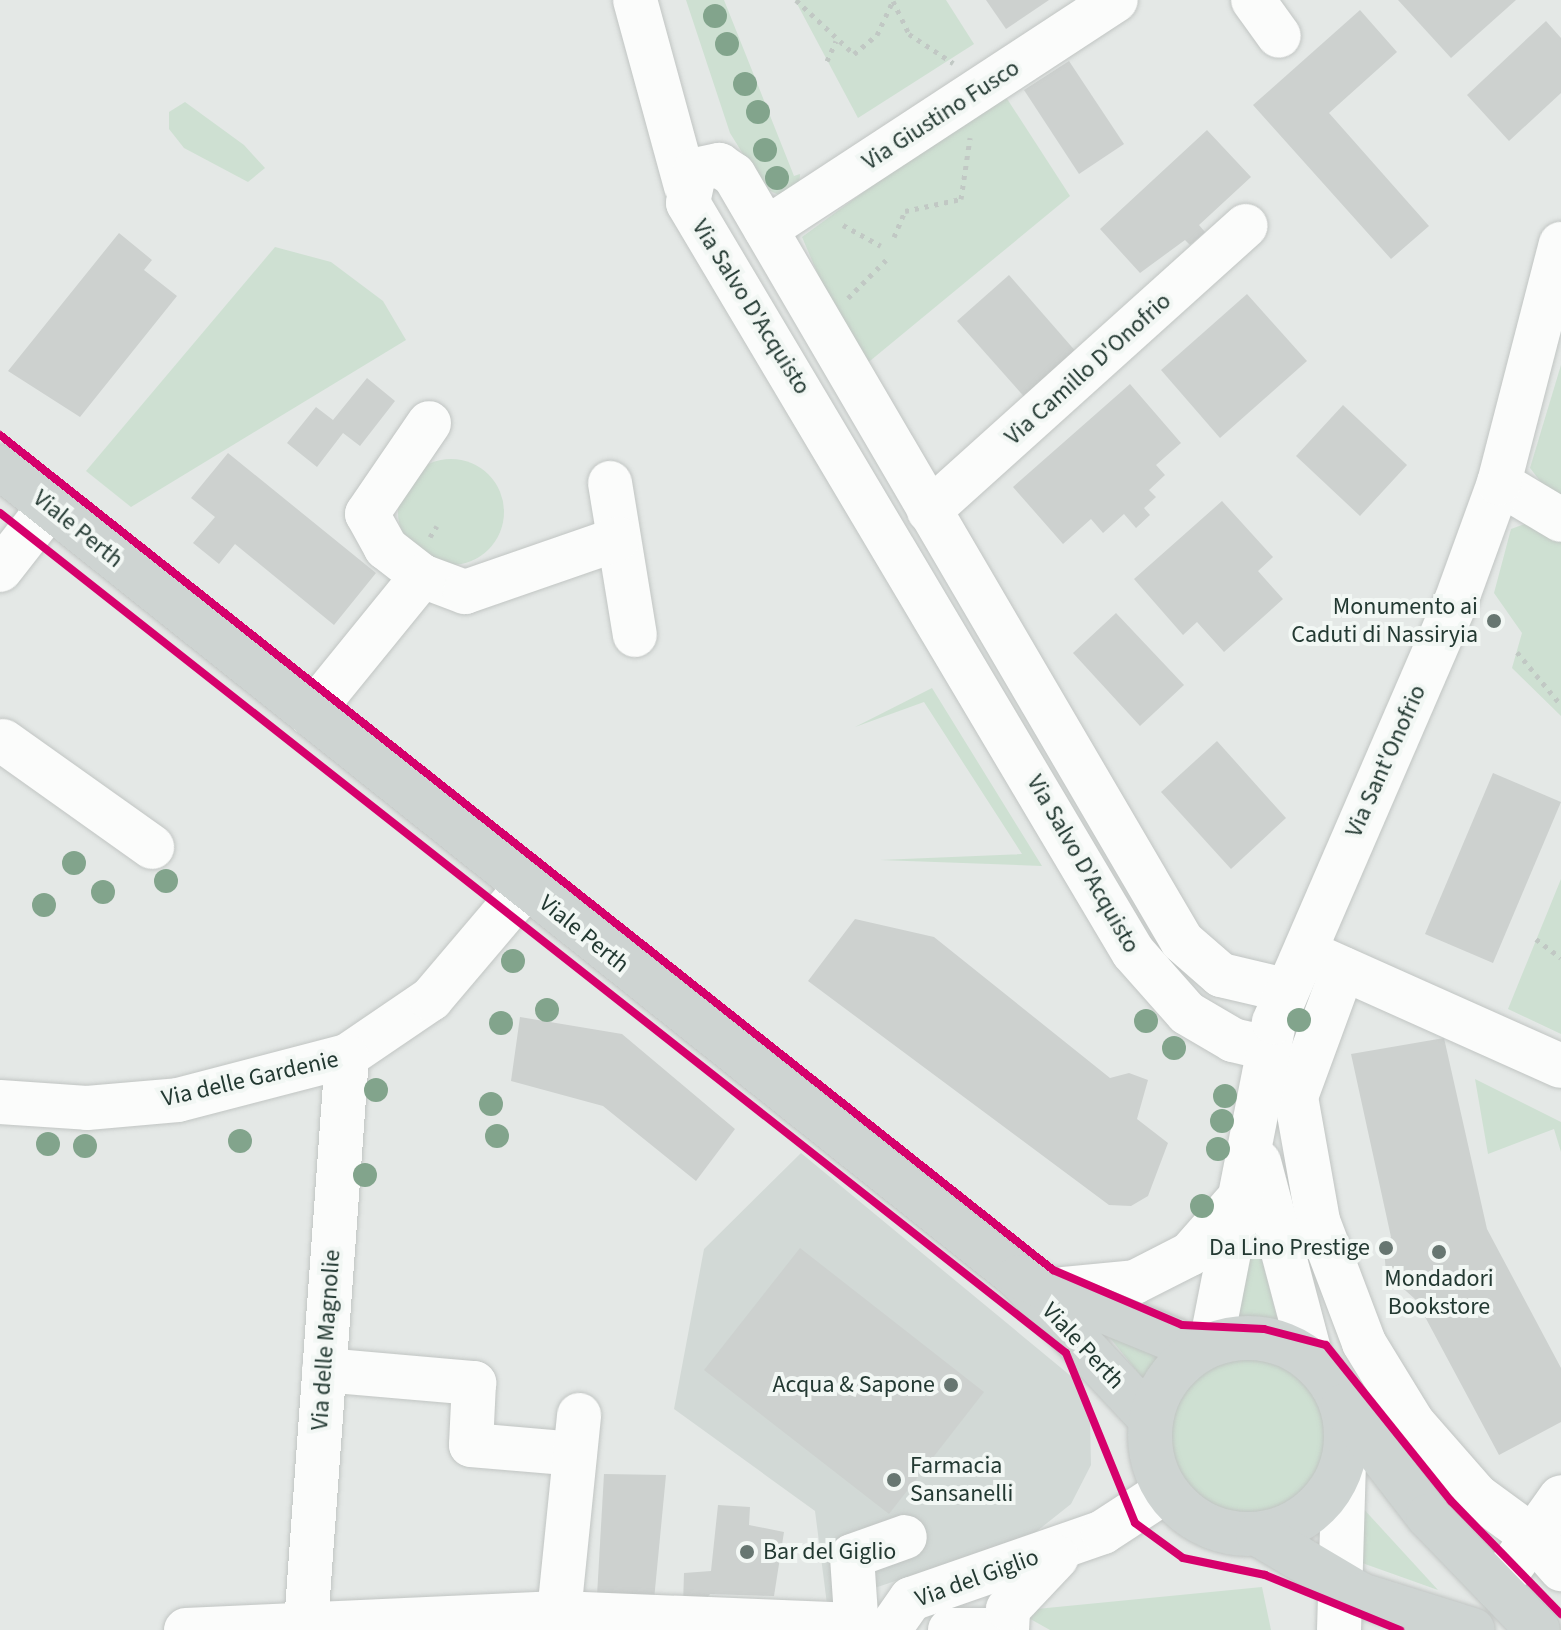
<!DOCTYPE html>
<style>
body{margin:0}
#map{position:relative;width:1561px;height:1630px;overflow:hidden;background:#e4e8e6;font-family:"Source Sans 3",sans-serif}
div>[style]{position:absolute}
.built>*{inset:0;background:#d2d9d6}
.green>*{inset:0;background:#cee0d2}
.round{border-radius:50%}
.building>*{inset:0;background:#cdd1cf}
.path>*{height:5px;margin-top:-2.5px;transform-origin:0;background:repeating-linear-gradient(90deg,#c1c8c4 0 4px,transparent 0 10px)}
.roads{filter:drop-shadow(0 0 2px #c1c5c3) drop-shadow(0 0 2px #c1c5c3)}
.minor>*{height:44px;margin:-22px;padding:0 22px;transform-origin:22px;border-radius:22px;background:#fbfcfb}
.major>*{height:44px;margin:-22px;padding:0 22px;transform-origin:22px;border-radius:22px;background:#ced4d2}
.major>.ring{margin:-22px;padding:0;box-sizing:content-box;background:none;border:44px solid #ced4d2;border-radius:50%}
.cycleway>*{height:8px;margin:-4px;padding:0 4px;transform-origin:4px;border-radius:4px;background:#d6006c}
.trees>*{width:24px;height:24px;margin:-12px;border-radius:50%;background:#82a48c}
.dots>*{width:22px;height:22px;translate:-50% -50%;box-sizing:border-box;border:4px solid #f2f7f4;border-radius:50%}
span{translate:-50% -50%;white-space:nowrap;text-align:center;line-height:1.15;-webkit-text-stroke:8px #f2f7f4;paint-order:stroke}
.street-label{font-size:24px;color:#233932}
.poi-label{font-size:24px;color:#233932}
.right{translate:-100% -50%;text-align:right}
.left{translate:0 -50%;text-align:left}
</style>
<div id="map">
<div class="built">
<div style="clip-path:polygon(801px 1153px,1072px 1377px,1090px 1420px,1091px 1465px,1071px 1504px,1032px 1535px,827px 1604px,815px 1511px,674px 1409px,704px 1249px)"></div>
</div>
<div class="green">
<div style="clip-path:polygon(686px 0,724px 0,794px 176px,800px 174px,799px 186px,783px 197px,764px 188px,730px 133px)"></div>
<div style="clip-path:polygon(795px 0,946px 0,974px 44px,858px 118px)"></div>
<div style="clip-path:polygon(1002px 91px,1070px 196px,859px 370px,802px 237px)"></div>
<div style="clip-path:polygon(185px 102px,244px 145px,265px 168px,248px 182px,184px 148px,169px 129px,169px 112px)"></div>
<div style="clip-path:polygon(275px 247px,331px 262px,383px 301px,406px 340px,131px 507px,86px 471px)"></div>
<div style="clip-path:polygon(1561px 365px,1561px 508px,1530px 468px)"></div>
<div class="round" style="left:398px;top:459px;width:106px;height:106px"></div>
<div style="clip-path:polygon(1533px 521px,1561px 533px,1561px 716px,1512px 668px,1522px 633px,1494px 593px,1511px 529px)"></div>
<div style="clip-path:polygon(932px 688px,1042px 866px,880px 860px,1022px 854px,924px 702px,855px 727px)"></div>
<div style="clip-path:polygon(1561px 879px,1561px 1034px,1508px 1009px)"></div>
<div style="clip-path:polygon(1475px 1079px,1561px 1122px,1561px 1152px,1554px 1129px,1488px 1154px)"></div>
<div style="clip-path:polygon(1254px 1228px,1279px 1326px,1232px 1324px)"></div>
<div style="clip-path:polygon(1102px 1328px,1164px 1351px,1144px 1380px)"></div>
<div class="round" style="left:1171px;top:1358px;width:156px;height:156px"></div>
<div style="clip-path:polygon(1360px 1505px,1438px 1590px,1351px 1559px)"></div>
<div style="clip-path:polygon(1262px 1587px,1271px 1630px,1050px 1630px,1016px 1611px)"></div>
</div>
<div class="building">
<div style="clip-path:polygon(986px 0,1049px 0,1006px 29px)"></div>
<div style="clip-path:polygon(1398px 0,1516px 0,1451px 58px)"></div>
<div style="clip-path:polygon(1360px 10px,1397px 52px,1329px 113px,1429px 226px,1391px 259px,1253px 105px)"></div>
<div style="clip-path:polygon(1546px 21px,1561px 38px,1561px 93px,1509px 141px,1467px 95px)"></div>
<div style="clip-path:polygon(1069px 61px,1124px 144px,1079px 174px,1024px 90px)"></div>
<div style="clip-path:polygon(1207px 130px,1251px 177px,1199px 225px,1205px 232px,1190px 245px,1185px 240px,1140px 273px,1100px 229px)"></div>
<div style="clip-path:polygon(119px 233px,152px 260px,144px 270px,177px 296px,80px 417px,8px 371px)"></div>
<div style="clip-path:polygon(1009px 275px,1078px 354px,1027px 400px,957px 321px)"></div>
<div style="clip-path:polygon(1247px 294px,1307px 361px,1220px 438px,1161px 370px)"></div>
<div style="clip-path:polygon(367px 378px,395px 401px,360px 446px,343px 433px,317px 467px,287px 443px,316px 407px,333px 420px)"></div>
<div style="clip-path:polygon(1130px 384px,1181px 443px,1156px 465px,1165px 475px,1149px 490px,1156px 497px,1144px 508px,1150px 515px,1136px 528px,1124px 514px,1103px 533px,1091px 519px,1063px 544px,1013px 487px)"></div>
<div style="clip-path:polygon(1343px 405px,1407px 465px,1360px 516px,1296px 456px)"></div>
<div style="clip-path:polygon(228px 453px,376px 573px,334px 625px,235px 544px,219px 564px,193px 543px,215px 517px,191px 498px)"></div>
<div style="clip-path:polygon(1222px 501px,1273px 557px,1258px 571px,1283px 599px,1224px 652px,1197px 622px,1183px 635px,1134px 579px)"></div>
<div style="clip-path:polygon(1116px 613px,1184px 685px,1140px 726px,1073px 653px)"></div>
<div style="clip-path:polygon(1217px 741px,1286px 818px,1231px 869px,1161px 792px)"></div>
<div style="clip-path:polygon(1493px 773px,1561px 802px,1493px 963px,1425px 934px)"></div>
<div style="clip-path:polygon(855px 919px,934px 937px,1110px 1078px,1129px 1073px,1148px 1080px,1137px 1119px,1168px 1143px,1148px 1196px,1131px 1206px,1109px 1205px,808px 981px)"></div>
<div style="clip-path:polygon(520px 1017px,622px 1034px,735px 1129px,696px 1181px,603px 1106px,511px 1081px)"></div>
<div style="clip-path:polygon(1444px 1038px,1487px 1229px,1561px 1368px,1561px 1422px,1499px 1455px,1416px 1300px,1386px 1273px,1384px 1248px,1391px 1237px,1351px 1054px)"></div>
<div style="clip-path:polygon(800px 1248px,984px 1392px,889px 1514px,704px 1370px)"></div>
<div style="clip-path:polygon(604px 1474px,666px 1475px,654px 1600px,597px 1596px)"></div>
<div style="clip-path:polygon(718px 1505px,750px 1507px,749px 1525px,784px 1532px,774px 1596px,710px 1594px,702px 1605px,683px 1604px,684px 1573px,711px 1571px)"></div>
</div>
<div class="path">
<div style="left:796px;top:0;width:79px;rotate:43deg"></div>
<div style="left:854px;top:54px;width:30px;rotate:-40deg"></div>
<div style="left:877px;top:35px;width:38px;rotate:-65deg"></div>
<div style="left:893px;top:1px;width:37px;rotate:64deg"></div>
<div style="left:909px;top:34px;width:53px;rotate:33.4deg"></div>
<div style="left:827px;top:61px;width:22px;rotate:-66deg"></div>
<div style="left:843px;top:225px;width:43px;rotate:28.9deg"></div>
<div style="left:894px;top:237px;width:28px;rotate:-67deg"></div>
<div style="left:905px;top:211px;width:57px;rotate:-12.1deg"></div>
<div style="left:961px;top:199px;width:62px;rotate:-81.6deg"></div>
<div style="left:848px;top:298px;width:55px;rotate:-45deg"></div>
<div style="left:430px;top:537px;width:13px;rotate:-58deg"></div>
<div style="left:1517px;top:652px;width:69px;rotate:50.3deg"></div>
<div style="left:1536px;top:939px;width:31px;rotate:37deg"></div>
</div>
<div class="roads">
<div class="minor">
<div style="left:635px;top:0;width:193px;rotate:74.7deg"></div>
<div style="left:1253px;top:0;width:44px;rotate:54.2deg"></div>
<div style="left:766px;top:229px;width:418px;rotate:-33.2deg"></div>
<div style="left:610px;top:483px;width:154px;rotate:80.7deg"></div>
<div style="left:1499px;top:483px;width:72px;rotate:30.8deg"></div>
<div style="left:929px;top:511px;width:426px;rotate:-42deg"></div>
<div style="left:0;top:570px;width:81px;rotate:-52deg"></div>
<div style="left:422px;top:576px;width:46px;rotate:-142.1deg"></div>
<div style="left:386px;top:548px;width:39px;rotate:-119deg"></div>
<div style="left:367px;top:514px;width:110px;rotate:-55.7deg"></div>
<div style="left:310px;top:714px;width:178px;rotate:-50.9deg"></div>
<div style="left:422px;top:576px;width:46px;rotate:20.4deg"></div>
<div style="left:465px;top:592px;width:162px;rotate:-19.1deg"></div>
<div style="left:3px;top:741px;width:183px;rotate:35.4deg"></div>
<div style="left:1315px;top:956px;width:269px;rotate:24.1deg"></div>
<div style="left:1343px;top:969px;width:136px;rotate:110.2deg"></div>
<div style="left:1296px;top:1097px;width:126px;rotate:79.9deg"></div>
<div style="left:1318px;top:1221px;width:130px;rotate:69.3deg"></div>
<div style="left:1364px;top:1343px;width:94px;rotate:58.5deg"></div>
<div style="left:1413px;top:1423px;width:97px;rotate:48.8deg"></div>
<div style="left:1477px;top:1496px;width:69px;rotate:36.2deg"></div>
<div style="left:1533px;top:1537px;width:43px;rotate:48.8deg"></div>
<div style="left:1267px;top:1048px;width:35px;rotate:-167deg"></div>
<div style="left:1233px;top:1040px;width:53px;rotate:-149.6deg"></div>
<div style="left:1187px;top:1013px;width:81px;rotate:-131.5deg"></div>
<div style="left:1133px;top:952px;width:871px;rotate:-120.72deg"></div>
<div style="left:688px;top:203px;width:34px;rotate:-78deg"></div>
<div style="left:695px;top:170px;width:25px;rotate:-12deg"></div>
<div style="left:719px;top:165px;width:18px;rotate:34deg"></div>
<div style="left:734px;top:175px;width:887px;rotate:59.68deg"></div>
<div style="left:1182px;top:941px;width:52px;rotate:41.1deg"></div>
<div style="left:1221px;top:975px;width:66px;rotate:13.2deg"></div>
<div style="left:0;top:1102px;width:87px;rotate:3.9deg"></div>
<div style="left:87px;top:1108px;width:91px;rotate:-5deg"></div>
<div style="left:178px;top:1100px;width:175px;rotate:-14.6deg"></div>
<div style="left:347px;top:1056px;width:102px;rotate:-34.2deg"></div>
<div style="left:431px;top:999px;width:147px;rotate:-49.7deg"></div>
<div style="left:1259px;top:1162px;width:203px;rotate:75.1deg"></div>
<div style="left:1064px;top:1289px;width:71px;rotate:-5.6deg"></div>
<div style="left:1135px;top:1282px;width:62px;rotate:-27deg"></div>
<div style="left:1190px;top:1254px;width:77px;rotate:-48.7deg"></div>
<div style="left:1211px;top:1344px;width:328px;rotate:-78.9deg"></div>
<div style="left:1274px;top:1022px;width:456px;rotate:-66.6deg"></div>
<div style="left:1455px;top:604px;width:129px;rotate:-70deg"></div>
<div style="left:1499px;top:483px;width:247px;rotate:-75.5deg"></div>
<div style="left:324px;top:1370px;width:151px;rotate:5deg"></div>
<div style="left:474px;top:1383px;width:62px;rotate:92.8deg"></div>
<div style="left:471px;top:1445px;width:104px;rotate:4.9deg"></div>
<div style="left:1497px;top:1587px;width:110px;rotate:-54.6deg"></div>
<div style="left:559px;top:1613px;width:199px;rotate:-84.2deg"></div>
<div style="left:306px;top:1624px;width:569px;rotate:-85.87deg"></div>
<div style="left:186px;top:1630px;width:373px;rotate:-2.6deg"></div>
<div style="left:559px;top:1613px;width:296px;rotate:2.3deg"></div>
<div style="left:857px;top:1630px;width:74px;rotate:-93.9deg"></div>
<div style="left:852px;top:1556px;width:56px;rotate:-19.7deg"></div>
<div style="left:889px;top:1630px;width:38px;rotate:-55deg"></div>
<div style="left:911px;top:1599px;width:203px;rotate:-19.2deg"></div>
<div style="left:1103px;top:1532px;width:75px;rotate:-33.1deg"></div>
<div style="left:950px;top:1630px;width:38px"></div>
<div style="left:1007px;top:1630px;width:21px;rotate:-87deg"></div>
<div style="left:1008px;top:1609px;width:71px;rotate:-46.7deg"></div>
<div style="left:1339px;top:1630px;width:167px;rotate:-88.3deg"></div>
</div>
<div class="major">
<div style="left:0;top:467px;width:1301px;rotate:38.51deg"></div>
<div style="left:1018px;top:1277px;width:195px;rotate:46.9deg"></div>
<div style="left:1020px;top:1277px;width:193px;rotate:22.2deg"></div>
<div class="ring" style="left:1150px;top:1338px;width:152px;height:152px"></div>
<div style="left:1343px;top:1406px;width:139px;rotate:52.3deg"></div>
<div style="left:1428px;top:1516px;width:158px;rotate:46deg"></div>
<div style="left:1258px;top:1534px;width:120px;rotate:30.6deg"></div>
<div style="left:1361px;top:1595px;width:117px;rotate:17.4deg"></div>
</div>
</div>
<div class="cycleway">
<div style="left:0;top:435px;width:1344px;rotate:38.41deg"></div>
<div style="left:1053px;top:1270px;width:140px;rotate:23.1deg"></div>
<div style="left:1182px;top:1325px;width:82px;rotate:2.8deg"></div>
<div style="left:1264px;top:1329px;width:64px;rotate:14.5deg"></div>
<div style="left:1326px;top:1345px;width:200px;rotate:51.3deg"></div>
<div style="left:1451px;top:1501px;width:158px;rotate:45.8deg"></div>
<div style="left:0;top:513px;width:1357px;rotate:38.24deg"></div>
<div style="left:1066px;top:1353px;width:183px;rotate:67.9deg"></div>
<div style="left:1135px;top:1523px;width:59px;rotate:36.1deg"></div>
<div style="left:1183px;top:1558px;width:84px;rotate:11.7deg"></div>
<div style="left:1265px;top:1575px;width:146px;rotate:22.2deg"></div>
</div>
<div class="trees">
<div style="left:715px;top:16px"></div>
<div style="left:727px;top:44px"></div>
<div style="left:745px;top:84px"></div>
<div style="left:758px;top:112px"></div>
<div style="left:765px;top:150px"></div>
<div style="left:777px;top:178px"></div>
<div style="left:74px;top:863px"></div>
<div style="left:166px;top:881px"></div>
<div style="left:103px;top:892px"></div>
<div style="left:44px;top:905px"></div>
<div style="left:513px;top:961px"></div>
<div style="left:547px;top:1010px"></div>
<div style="left:1299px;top:1020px"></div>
<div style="left:1146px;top:1021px"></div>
<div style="left:501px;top:1023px"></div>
<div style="left:1174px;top:1048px"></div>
<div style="left:376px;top:1090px"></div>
<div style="left:1225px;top:1096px"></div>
<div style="left:491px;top:1104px"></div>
<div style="left:1222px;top:1121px"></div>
<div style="left:497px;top:1136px"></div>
<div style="left:240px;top:1141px"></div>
<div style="left:48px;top:1144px"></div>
<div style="left:85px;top:1146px"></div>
<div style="left:1218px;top:1149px"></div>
<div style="left:365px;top:1175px"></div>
<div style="left:1202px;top:1206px"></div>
</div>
<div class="dots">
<div style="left:1494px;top:621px;background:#677671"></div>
<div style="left:1386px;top:1248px;background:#677671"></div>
<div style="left:1439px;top:1252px;background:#677671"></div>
<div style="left:951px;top:1385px;background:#677671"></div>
<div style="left:894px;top:1480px;background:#677671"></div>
<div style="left:747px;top:1552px;background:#677671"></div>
</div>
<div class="street-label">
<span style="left:941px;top:115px;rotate:-33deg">Via Giustino Fusco</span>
<span style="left:751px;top:307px;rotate:58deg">Via Salvo D'Acquisto</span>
<span style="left:1088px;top:369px;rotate:-42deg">Via Camillo D'Onofrio</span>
<span style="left:78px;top:529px;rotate:39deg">Viale Perth</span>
<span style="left:1386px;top:761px;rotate:-66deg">Via Sant'Onofrio</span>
<span style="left:1083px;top:864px;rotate:60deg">Via Salvo D'Acquisto</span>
<span style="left:584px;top:934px;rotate:39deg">Viale Perth</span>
<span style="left:250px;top:1079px;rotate:-13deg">Via delle Gardenie</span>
<span style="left:326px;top:1340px;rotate:-86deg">Via delle Magnolie</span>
<span style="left:1083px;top:1346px;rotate:47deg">Viale Perth</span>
<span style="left:977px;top:1578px;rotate:-20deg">Via del Giglio</span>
</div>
<div class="poi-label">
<span class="right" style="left:1478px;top:621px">Monumento ai<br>Caduti di Nassiryia</span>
<span class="right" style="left:1370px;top:1248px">Da Lino Prestige</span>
<span style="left:1439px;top:1293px">Mondadori<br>Bookstore</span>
<span class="right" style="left:935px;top:1385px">Acqua &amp; Sapone</span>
<span class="left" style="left:910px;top:1480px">Farmacia<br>Sansanelli</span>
<span class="left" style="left:763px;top:1552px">Bar del Giglio</span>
</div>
</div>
